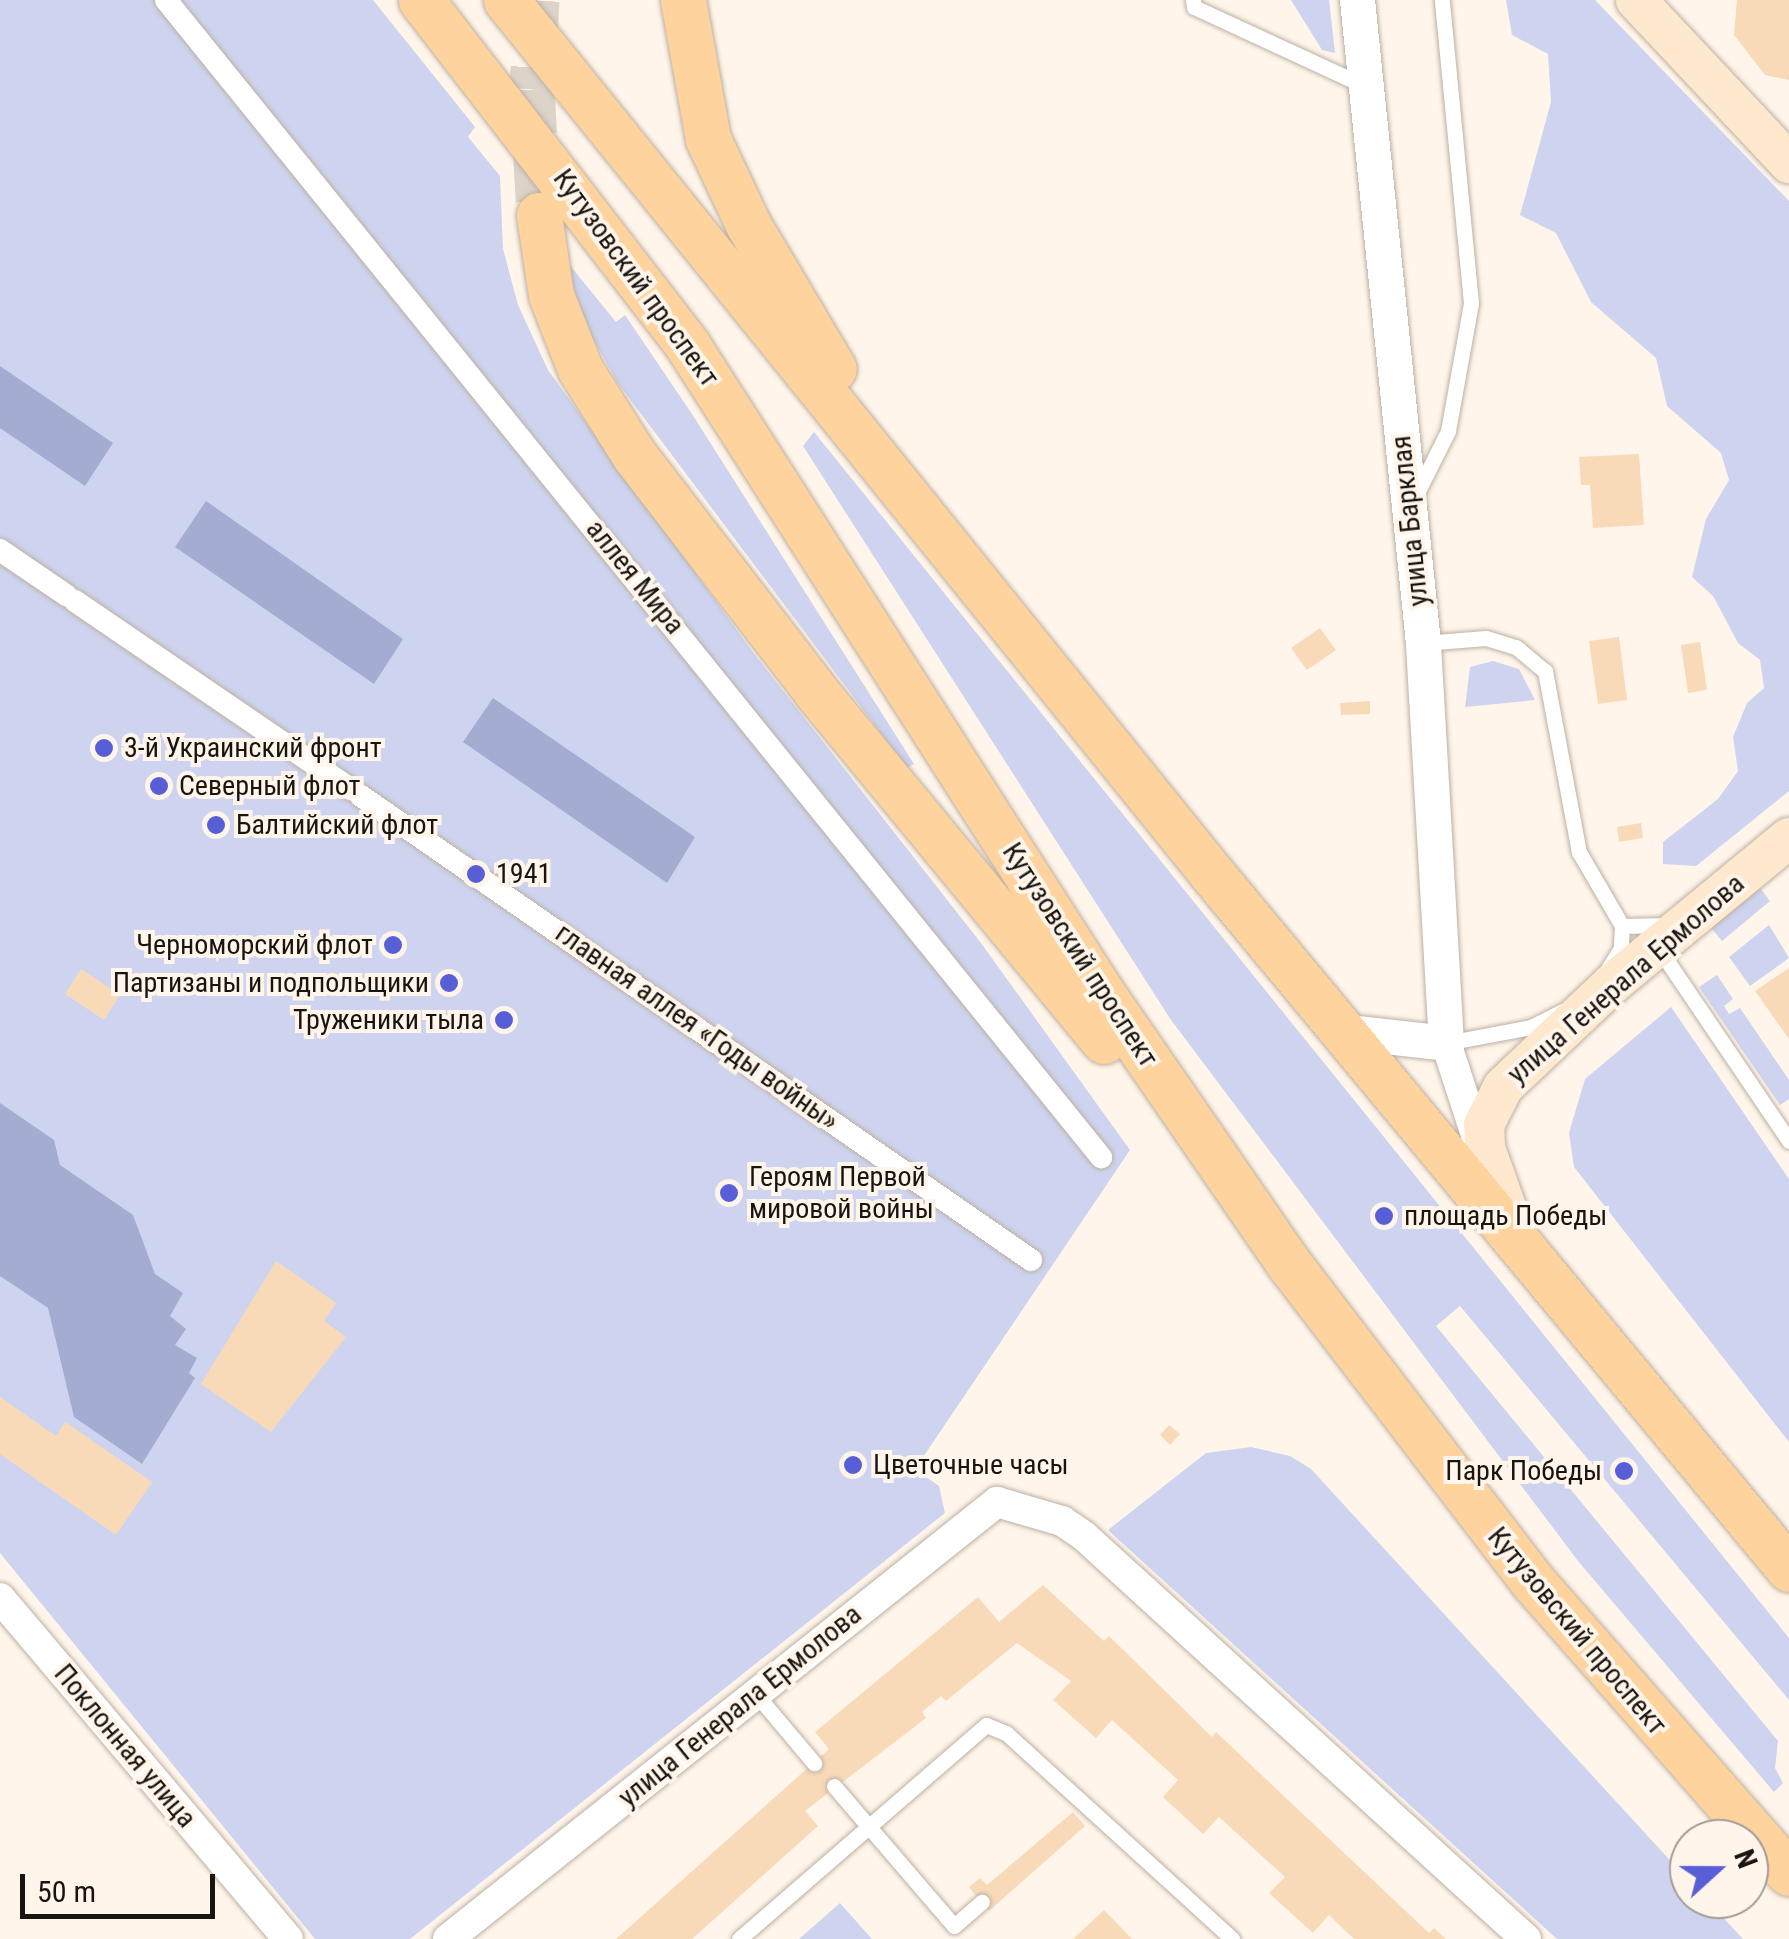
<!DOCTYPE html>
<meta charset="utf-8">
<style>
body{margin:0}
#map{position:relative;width:1789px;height:1939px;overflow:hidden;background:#fff5ea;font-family:"Roboto Condensed",sans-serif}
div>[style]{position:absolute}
.green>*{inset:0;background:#ced4ef}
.water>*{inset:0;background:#a4acd1}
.building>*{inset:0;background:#f8dab9}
.primary-tunnel>*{height:45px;margin-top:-22.5px;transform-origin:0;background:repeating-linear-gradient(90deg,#dcd3c9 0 45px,transparent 0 67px)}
.roads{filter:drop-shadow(0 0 2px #bcb0a3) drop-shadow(0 0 2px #bcb0a3)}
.service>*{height:15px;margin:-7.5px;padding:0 7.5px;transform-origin:7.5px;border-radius:7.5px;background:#fff}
.pedestrian>*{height:22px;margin:-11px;padding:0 11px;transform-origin:11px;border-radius:11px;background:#fff}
.minor>*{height:30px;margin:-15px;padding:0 15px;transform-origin:15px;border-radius:15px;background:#fff}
.tertiary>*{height:35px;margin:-17.5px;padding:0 17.5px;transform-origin:17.5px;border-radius:17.5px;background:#fff}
.secondary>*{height:40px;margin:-20px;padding:0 20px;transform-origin:20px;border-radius:20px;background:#fee9ce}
.primary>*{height:45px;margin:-22.5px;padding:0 22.5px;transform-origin:22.5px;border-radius:22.5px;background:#fed39d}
.dots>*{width:28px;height:28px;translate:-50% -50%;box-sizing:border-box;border:5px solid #fff5ea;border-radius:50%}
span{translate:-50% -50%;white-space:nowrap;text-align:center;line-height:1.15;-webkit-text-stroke:8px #fff5ea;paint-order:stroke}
.street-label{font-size:28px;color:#181410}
.poi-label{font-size:28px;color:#181410}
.left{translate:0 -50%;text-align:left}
.right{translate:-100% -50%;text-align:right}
.north{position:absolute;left:1669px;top:1819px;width:100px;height:100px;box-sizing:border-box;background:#fff5ea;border:2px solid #a39b93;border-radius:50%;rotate:69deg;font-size:28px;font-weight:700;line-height:40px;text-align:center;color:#181410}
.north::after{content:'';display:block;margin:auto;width:35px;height:45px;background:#585ed6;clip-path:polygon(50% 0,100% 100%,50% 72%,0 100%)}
.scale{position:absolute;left:20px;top:1874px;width:195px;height:45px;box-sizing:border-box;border:5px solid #181410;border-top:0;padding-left:12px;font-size:30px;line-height:35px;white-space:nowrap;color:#181410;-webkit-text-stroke:8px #fff5ea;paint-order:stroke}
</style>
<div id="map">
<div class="green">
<div style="clip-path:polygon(0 0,373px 0,475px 127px,468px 137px,500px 176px,503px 249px,518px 305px,548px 370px,755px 655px,981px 943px,1130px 1150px,915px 1469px,939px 1486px,945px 1513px,410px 1939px,315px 1939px,0 1553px)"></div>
<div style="clip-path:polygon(1291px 0,1329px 0,1335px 53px,1322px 50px)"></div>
<div style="clip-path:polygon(1506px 0,1595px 0,1789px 201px,1789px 791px,1696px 866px,1663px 864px,1663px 842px,1718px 799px,1738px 771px,1733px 737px,1747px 703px,1764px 688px,1760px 660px,1738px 643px,1713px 596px,1692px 577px,1706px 519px,1729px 480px,1721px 453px,1667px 406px,1656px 358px,1591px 302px,1556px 233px,1520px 215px,1551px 102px,1548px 54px,1512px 35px)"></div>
<div style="clip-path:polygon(563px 257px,616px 322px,625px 315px,692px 414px,914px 764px,907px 768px,617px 382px,583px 321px)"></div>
<div style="clip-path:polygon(814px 432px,1789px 1638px,1789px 1700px,1460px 1306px,1436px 1326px,1778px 1741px,1775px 1768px,1783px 1783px,1774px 1792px,1578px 1561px,1171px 1020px,803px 446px)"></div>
<div style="clip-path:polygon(1493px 661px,1519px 669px,1535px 700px,1465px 707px,1470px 667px)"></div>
<div style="clip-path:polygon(1760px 888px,1770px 901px,1722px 941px,1711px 928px)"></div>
<div style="clip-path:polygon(1769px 925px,1789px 958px,1750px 986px,1729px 957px)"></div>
<div style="clip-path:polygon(1717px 975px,1733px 999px,1724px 1006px,1729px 1014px,1740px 1008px,1789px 1080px,1789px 1099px,1780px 1105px,1699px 987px)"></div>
<div style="clip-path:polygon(1671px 1007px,1789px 1179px,1789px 1442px,1574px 1167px,1569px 1133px,1585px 1079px)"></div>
<div style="clip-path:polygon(1251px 1447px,1290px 1456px,1311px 1469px,1689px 1881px,1689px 1899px,1706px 1899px,1743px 1939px,1557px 1939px,1108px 1530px,1206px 1453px)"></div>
<div style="clip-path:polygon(840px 1903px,872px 1939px,799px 1939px)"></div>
</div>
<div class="water">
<div style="clip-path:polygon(0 366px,113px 443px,85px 486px,0 428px)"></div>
<div style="clip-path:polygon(206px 501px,403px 639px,374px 684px,175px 547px)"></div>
<div style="clip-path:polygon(493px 698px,695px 837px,667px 883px,463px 742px)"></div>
<div style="clip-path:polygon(0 1103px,54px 1140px,60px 1165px,133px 1215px,155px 1274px,183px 1293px,170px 1316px,186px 1329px,175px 1345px,197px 1358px,189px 1373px,195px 1378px,142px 1464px,74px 1417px,48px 1308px,0 1276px)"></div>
</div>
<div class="building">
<div style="clip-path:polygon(1737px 0,1789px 0,1789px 80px,1765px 75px,1734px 35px)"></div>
<div style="clip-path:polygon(1639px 454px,1644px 525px,1593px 528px,1590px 485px,1581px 485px,1579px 457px)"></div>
<div style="clip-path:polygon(1320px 628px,1336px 650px,1307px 670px,1291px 648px)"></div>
<div style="clip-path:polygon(1619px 637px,1627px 700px,1598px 704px,1589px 641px)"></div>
<div style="clip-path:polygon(1700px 642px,1707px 690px,1688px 693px,1681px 645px)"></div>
<div style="clip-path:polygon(1370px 701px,1370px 714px,1341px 715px,1340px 703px)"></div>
<div style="clip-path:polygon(1641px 823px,1643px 838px,1619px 842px,1617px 827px)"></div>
<div style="clip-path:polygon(1789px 968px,1789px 1039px,1755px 991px)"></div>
<div style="clip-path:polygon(81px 969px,120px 995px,104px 1020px,65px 994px)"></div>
<div style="clip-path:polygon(276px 1261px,336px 1303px,324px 1321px,346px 1337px,271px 1432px,201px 1384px)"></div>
<div style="clip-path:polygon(0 1397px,56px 1436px,65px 1422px,152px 1482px,116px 1535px,0 1454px)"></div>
<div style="clip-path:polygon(1169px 1425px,1180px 1434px,1170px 1445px,1160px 1435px)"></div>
<div style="clip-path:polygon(1043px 1585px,1104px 1641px,1109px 1636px,1212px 1737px,1216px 1732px,1429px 1933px,1434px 1928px,1446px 1939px,1354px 1939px,1329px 1915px,1313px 1933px,1269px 1893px,1285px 1877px,1219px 1817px,1203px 1834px,1163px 1797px,1178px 1780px,1112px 1720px,1096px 1738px,1053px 1700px,1071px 1681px,1017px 1643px,946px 1701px,941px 1696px,922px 1712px,926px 1718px,805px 1811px,818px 1826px,692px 1939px,616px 1939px,829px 1749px,815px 1732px,978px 1597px,999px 1622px)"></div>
<div style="clip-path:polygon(1073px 1812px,1085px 1826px,989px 1911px,969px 1887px,980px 1878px,987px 1885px)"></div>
<div style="clip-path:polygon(1104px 1910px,1132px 1939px,1073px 1939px)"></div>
</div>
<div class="primary-tunnel">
<div style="left:537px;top:0;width:89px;rotate:93.2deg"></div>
<div style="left:532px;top:89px;width:126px;rotate:86.8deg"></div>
</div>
<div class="roads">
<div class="service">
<div style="left:1193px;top:0;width:7px;rotate:82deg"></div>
<div style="left:1194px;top:7px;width:188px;rotate:24.8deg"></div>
<div style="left:1416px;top:495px;width:72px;rotate:-63.4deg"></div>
<div style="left:1448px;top:431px;width:130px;rotate:-79.8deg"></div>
<div style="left:1471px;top:303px;width:304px;rotate:-95.5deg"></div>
<div style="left:1423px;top:643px;width:63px;rotate:-4.5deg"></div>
<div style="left:1486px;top:638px;width:31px;rotate:17deg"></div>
<div style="left:1516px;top:647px;width:38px;rotate:40deg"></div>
<div style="left:1545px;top:671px;width:184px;rotate:79.4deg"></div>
<div style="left:1579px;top:852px;width:86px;rotate:59.8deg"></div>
<div style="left:1622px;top:926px;width:22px;rotate:93deg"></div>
<div style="left:1621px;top:948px;width:25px;rotate:122deg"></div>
<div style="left:1622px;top:926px;width:45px;rotate:-1.3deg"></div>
<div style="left:1659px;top:949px;width:232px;rotate:55.9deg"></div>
<div style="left:1446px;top:1043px;width:86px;rotate:-10.7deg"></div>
<div style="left:1531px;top:1027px;width:35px;rotate:-27deg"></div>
<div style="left:755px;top:1693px;width:92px;rotate:49.9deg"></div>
<div style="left:834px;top:1786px;width:184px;rotate:49.4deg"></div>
<div style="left:954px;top:1926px;width:37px;rotate:-41deg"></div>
<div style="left:739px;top:1939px;width:327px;rotate:-40.9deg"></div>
<div style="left:986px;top:1725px;width:22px;rotate:22deg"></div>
<div style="left:1006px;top:1733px;width:306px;rotate:42.3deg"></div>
</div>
<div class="pedestrian">
<div style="left:166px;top:0;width:1488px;rotate:51.06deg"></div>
<div style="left:0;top:550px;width:80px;rotate:34.3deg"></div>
<div style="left:75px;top:601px;width:334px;rotate:34.3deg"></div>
<div style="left:361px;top:796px;width:815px;rotate:34.7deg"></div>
</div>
<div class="minor">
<div style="left:1446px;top:1043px;width:116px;rotate:71.9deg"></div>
<div style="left:0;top:1598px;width:446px;rotate:49.8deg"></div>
<div style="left:448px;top:1939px;width:702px;rotate:-38.52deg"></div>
<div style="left:997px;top:1502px;width:68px;rotate:16.3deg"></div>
<div style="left:1062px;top:1521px;width:27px;rotate:34deg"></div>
<div style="left:1084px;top:1536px;width:598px;rotate:42.36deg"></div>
</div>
<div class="tertiary">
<div style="left:1341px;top:1031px;width:106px;rotate:6.5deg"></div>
<div style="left:1446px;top:1043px;width:401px;rotate:-93.3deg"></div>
<div style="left:1423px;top:643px;width:646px;rotate:-95.86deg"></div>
</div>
<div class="secondary">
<div style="left:1636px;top:0;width:224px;rotate:46.8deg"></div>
<div style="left:1511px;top:1221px;width:77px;rotate:-109.6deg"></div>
<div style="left:1485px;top:1148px;width:23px;rotate:-92deg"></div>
<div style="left:1484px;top:1125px;width:42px;rotate:-63.4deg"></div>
<div style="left:1503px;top:1087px;width:151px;rotate:-43.4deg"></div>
<div style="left:1613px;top:983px;width:228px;rotate:-39.5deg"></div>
</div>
<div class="primary">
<div style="left:421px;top:0;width:437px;rotate:52.3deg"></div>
<div style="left:688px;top:346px;width:768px;rotate:57.39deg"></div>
<div style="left:1102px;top:993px;width:329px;rotate:55.4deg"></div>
<div style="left:1289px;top:1264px;width:402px;rotate:52.5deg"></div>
<div style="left:1534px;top:1583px;width:386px;rotate:48.7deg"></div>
<div style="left:506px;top:0;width:1125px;rotate:51.06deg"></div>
<div style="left:1213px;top:875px;width:902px;rotate:50.31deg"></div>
<div style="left:683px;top:0;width:141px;rotate:79.8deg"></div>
<div style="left:708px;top:139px;width:96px;rotate:64.8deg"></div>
<div style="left:749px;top:226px;width:166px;rotate:59.3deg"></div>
<div style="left:539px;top:215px;width:81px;rotate:81.5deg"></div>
<div style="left:551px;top:295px;width:79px;rotate:68.6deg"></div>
<div style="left:580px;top:369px;width:102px;rotate:57.9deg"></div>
<div style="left:634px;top:455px;width:300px;rotate:52.4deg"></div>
<div style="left:817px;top:693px;width:451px;rotate:50.5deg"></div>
</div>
</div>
<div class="dots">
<div style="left:104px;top:748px;background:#585ed6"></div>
<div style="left:159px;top:786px;background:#585ed6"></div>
<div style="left:216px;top:825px;background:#585ed6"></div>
<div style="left:476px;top:874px;background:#585ed6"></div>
<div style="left:393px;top:945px;background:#585ed6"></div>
<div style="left:449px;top:983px;background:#585ed6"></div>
<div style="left:504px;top:1020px;background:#585ed6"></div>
<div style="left:729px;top:1193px;background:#585ed6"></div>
<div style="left:1384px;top:1216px;background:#585ed6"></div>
<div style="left:853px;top:1465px;background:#585ed6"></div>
<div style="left:1624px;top:1471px;background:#585ed6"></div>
</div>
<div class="street-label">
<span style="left:636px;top:278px;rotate:54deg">Кутузовский проспект</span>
<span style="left:1410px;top:521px;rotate:-96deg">улица Барклая</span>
<span style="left:635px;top:577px;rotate:51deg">аллея Мира</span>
<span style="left:1080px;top:955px;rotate:57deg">Кутузовский проспект</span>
<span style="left:1626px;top:979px;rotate:-41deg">улица Генерала Ермолова</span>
<span style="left:697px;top:1027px;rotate:35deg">главная аллея «Годы войны»</span>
<span style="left:1577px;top:1631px;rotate:50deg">Кутузовский проспект</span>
<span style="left:740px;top:1706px;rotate:-39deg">улица Генерала Ермолова</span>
<span style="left:125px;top:1746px;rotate:50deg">Поклонная улица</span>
</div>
<div class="poi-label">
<span class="left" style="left:124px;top:748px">3-й Украинский фронт</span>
<span class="left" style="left:179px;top:786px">Северный флот</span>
<span class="left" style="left:236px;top:825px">Балтийский флот</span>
<span class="left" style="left:496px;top:874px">1941</span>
<span class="right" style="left:373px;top:945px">Черноморский флот</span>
<span class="right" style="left:429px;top:983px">Партизаны и подпольщики</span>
<span class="right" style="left:484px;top:1020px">Труженики тыла</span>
<span class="left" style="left:749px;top:1193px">Героям Первой<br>мировой войны</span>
<span class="left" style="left:1404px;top:1216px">площадь Победы</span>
<span class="left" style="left:873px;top:1465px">Цветочные часы</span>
<span class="right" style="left:1602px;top:1471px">Парк Победы</span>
</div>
<div class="north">N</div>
<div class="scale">50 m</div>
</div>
